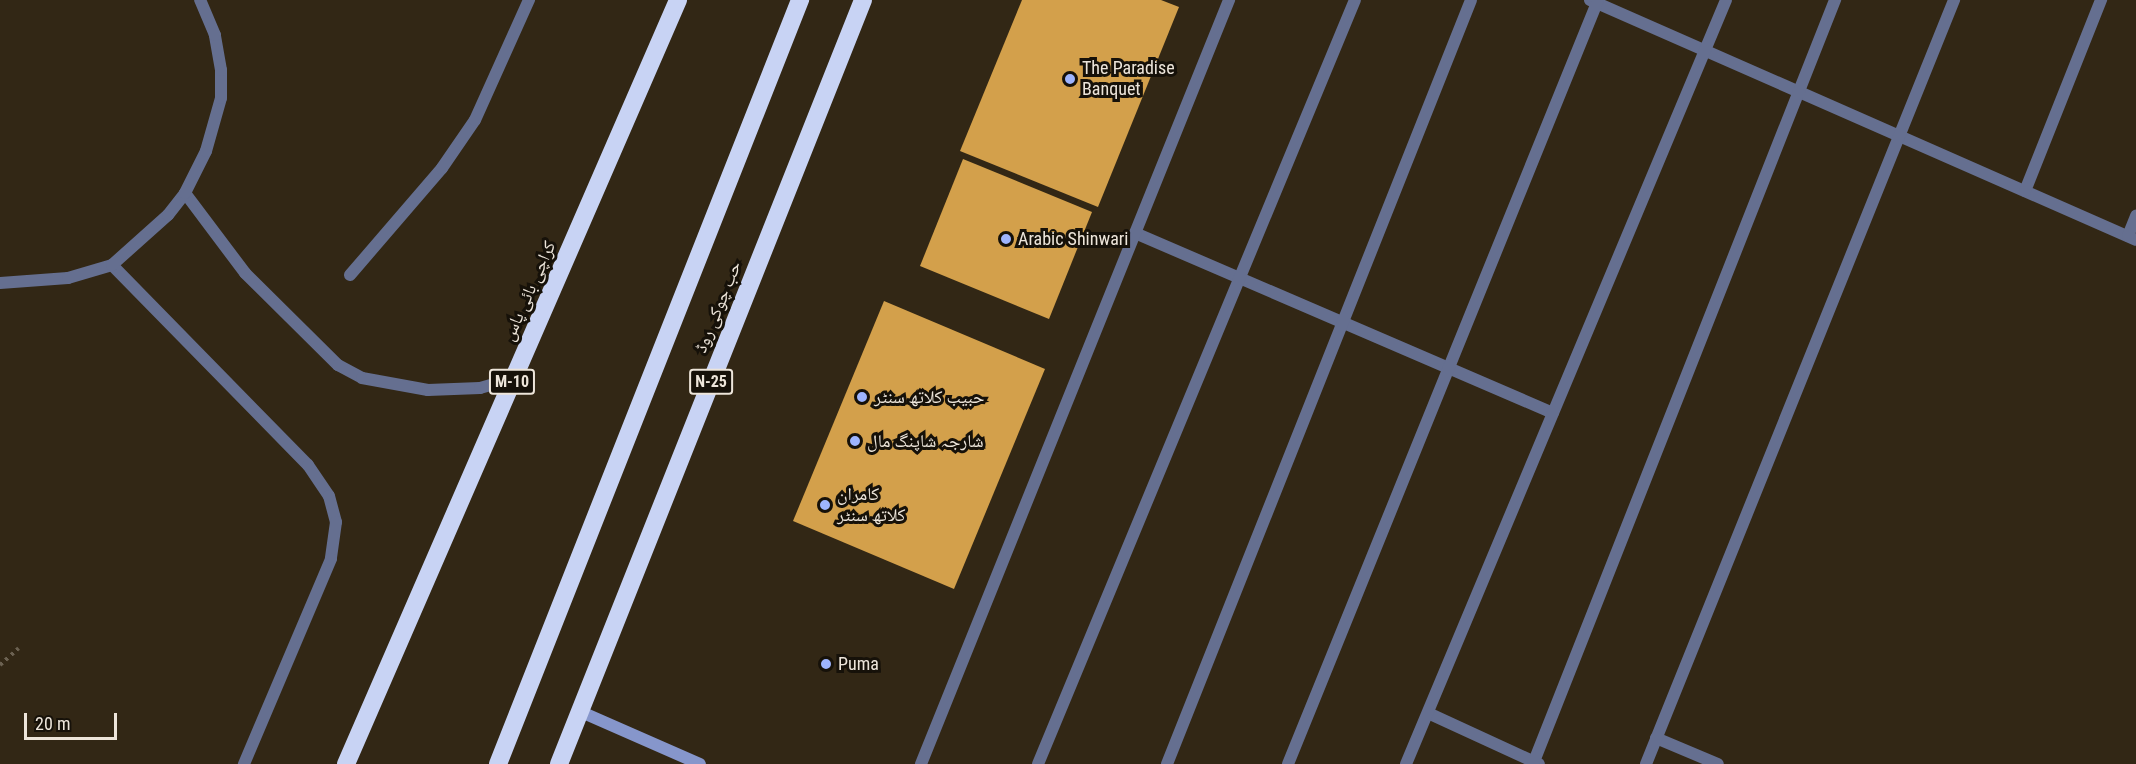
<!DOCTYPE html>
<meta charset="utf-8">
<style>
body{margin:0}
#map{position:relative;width:2136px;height:764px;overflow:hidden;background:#322715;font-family:"Roboto Condensed","Noto Naskh Arabic",sans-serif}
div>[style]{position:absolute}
.building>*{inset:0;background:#d3a04b}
.path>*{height:4px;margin-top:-2px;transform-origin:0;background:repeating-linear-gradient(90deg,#6b6151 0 3px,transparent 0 7.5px)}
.street>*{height:12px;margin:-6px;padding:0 6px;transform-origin:6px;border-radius:6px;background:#656f90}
.secondary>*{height:12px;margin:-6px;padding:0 6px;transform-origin:6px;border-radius:6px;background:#8696cb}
.highway>*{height:18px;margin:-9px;padding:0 9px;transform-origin:9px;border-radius:9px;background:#c8d3f4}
.dots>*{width:16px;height:16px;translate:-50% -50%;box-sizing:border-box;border:3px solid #161109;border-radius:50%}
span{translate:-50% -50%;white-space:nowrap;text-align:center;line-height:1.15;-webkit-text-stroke:6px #161109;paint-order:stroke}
.shield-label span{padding:2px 4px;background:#161109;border:2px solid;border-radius:4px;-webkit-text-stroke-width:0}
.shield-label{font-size:16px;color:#ede5da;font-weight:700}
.poi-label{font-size:18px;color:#ede5da}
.left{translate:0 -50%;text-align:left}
.street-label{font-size:18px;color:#ede5da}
.scale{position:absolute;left:24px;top:713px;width:93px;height:27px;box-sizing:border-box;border:3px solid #ede5da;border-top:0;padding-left:8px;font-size:18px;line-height:21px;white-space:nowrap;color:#ede5da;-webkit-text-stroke:4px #161109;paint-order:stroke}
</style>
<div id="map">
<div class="building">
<div style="clip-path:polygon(1022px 0,1161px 0,1179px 7px,1098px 207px,960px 151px)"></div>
<div style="clip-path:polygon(963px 159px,1092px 212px,1049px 319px,920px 266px)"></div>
<div style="clip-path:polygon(884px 301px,1045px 369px,954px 589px,793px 521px)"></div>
</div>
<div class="path">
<div style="left:0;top:665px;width:25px;rotate:-42deg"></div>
</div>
<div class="street">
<div style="left:1590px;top:0;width:596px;rotate:23.73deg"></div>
<div style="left:2025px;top:191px;width:206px;rotate:-68.3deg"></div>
<div style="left:185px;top:193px;width:100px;rotate:53.1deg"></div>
<div style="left:245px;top:273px;width:131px;rotate:44.7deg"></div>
<div style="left:338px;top:365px;width:27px;rotate:28deg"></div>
<div style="left:362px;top:378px;width:67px;rotate:10.3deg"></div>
<div style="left:428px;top:390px;width:52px;rotate:-2.2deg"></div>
<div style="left:480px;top:388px;width:35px;rotate:-16deg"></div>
<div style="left:1135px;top:233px;width:455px;rotate:23.3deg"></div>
<div style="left:2128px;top:236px;width:22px;rotate:-68deg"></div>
<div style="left:112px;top:265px;width:280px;rotate:45.6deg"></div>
<div style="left:308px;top:465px;width:37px;rotate:56deg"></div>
<div style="left:329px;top:496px;width:27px;rotate:75deg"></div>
<div style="left:336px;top:522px;width:37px;rotate:98deg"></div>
<div style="left:331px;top:559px;width:223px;rotate:113deg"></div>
<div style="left:350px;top:275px;width:141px;rotate:-49.3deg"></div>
<div style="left:442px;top:168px;width:58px;rotate:-55.5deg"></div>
<div style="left:475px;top:120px;width:132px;rotate:-65.8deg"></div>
<div style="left:0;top:283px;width:68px;rotate:-4.2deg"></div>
<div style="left:68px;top:278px;width:46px;rotate:-16.5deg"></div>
<div style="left:112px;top:265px;width:75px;rotate:-41.8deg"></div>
<div style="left:168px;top:215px;width:28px;rotate:-52deg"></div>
<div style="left:185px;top:193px;width:47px;rotate:-63.4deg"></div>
<div style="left:206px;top:151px;width:55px;rotate:-74.2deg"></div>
<div style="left:221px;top:98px;width:28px;rotate:-90deg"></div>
<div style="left:221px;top:70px;width:36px;rotate:-100deg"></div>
<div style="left:215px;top:35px;width:38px;rotate:-113deg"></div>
<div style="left:1428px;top:713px;width:122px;rotate:24.7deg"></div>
<div style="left:1656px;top:738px;width:67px;rotate:22.8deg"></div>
<div style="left:921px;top:764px;width:824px;rotate:-68.04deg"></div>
<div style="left:1038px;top:764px;width:827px;rotate:-67.47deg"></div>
<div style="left:1167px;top:764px;width:822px;rotate:-68.3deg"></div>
<div style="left:1288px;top:764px;width:824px;rotate:-67.91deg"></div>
<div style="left:1406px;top:764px;width:828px;rotate:-67.27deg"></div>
<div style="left:1533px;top:764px;width:822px;rotate:-68.43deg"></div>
<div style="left:1646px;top:764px;width:824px;rotate:-68.04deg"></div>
</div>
<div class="secondary">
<div style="left:579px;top:711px;width:132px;rotate:23.7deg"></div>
</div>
<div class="highway">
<div style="left:346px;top:764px;width:833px;rotate:-66.51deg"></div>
<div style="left:498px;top:764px;width:822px;rotate:-68.43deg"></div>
<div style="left:559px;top:764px;width:822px;rotate:-68.3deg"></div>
</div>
<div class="dots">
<div style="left:1070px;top:79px;background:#9eb4fd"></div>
<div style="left:1006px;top:239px;background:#9eb4fd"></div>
<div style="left:862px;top:397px;background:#9eb4fd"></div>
<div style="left:855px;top:441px;background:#9eb4fd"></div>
<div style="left:825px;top:505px;background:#9eb4fd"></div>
<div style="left:826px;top:664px;background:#9eb4fd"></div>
</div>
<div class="shield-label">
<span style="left:512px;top:382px">M-10</span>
<span style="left:711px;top:382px">N-25</span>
</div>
<div class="poi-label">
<span class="left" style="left:1082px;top:79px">The Paradise<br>Banquet</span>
<span class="left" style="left:1018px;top:239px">Arabic Shinwari</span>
<span class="left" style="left:874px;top:397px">حبیب کلاتھ سنٹر</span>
<span class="left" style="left:867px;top:441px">شارجہ شاپنگ مال</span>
<span class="left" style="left:837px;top:505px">کامران<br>کلاتھ سنٹر</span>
<span class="left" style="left:838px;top:664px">Puma</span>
</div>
<div class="street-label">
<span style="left:529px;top:291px;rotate:-66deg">کراچی بائی پاس</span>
<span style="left:718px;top:307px;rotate:-68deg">حب چوکی روڈ</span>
</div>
<div class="scale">20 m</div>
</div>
